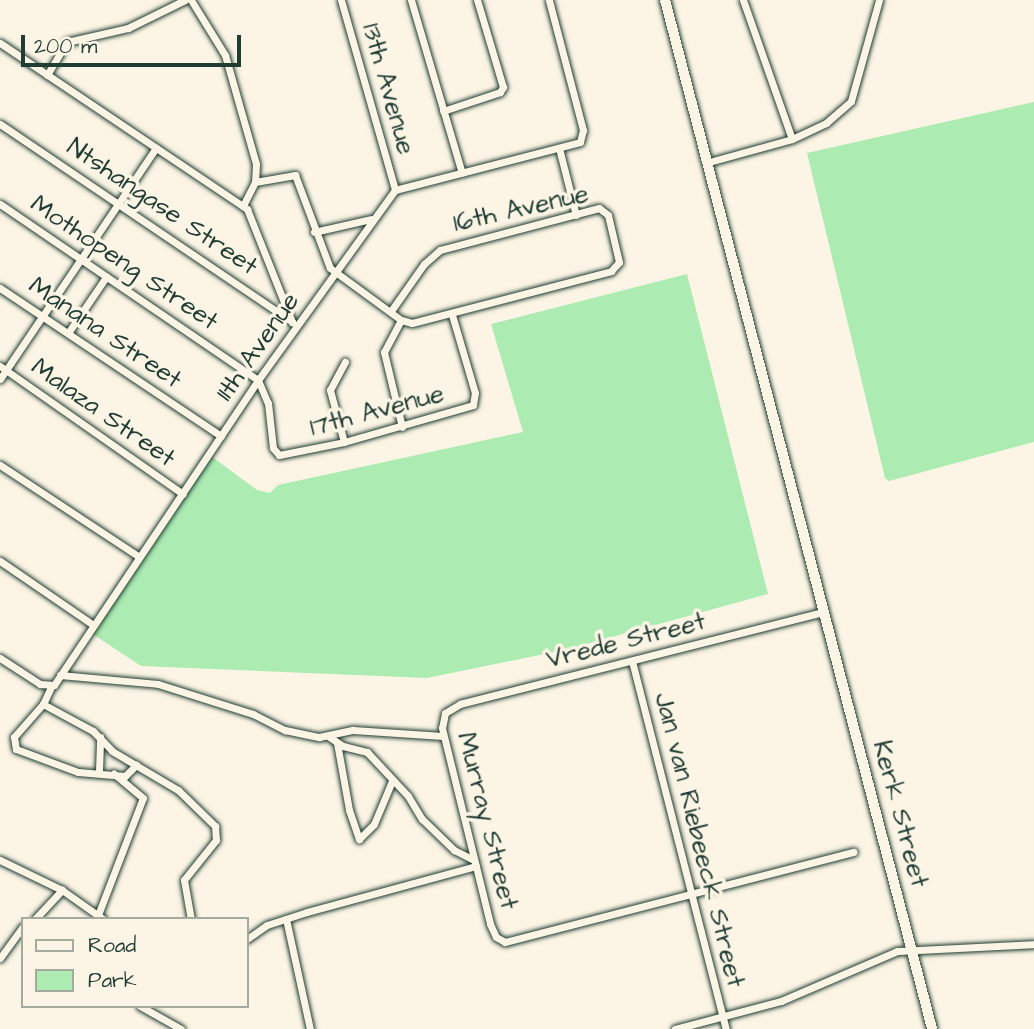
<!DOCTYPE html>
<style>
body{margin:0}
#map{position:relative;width:1034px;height:1029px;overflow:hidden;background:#fcf5e5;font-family:"Architects Daughter",sans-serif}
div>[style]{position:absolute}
.green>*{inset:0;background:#acebb2}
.roads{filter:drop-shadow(0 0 2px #1f3d34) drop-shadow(0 0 2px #1f3d34)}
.minor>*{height:7px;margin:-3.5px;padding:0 3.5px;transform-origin:3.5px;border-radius:3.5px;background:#fcf5e5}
.highway>*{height:10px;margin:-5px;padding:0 5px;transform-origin:5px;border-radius:5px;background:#fcf5e5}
span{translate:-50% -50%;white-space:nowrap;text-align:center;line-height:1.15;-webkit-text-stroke:7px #fcf5e5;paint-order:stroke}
.street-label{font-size:26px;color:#1f3d34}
.legend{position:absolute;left:21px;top:917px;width:228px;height:91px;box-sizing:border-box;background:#fcf5e5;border:2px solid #a4ab9e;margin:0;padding:9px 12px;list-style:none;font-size:21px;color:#1f3d34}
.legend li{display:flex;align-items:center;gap:14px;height:35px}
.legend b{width:35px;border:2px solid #a4ab9e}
.scale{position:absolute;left:21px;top:35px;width:220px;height:32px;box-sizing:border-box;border:4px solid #1f3d34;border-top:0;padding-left:9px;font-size:21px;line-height:24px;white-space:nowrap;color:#1f3d34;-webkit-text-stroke:5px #fcf5e5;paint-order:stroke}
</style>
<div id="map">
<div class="green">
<div style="clip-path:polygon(1034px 102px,1034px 442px,889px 481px,885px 478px,807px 153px)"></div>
<div style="clip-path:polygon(687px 274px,768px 594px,569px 649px,427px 678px,141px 666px,88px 631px,207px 453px,257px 490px,270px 493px,278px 485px,523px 432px,491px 324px)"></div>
</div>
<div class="roads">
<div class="minor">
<div style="left:191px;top:0;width:65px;rotate:58.3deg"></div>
<div style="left:225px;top:55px;width:113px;rotate:74.1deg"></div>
<div style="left:256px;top:164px;width:18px;rotate:93deg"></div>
<div style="left:255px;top:182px;width:27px;rotate:117deg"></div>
<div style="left:341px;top:0;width:198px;rotate:74.1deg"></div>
<div style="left:411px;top:0;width:180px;rotate:73.6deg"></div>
<div style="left:743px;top:0;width:147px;rotate:70.6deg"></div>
<div style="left:0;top:43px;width:298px;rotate:33.9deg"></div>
<div style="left:247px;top:209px;width:122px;rotate:68.3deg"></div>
<div style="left:47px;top:75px;width:39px;rotate:-59deg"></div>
<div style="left:67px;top:42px;width:63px;rotate:-12.9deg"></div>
<div style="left:128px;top:28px;width:64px;rotate:-26.2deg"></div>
<div style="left:443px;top:111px;width:60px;rotate:-18.4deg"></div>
<div style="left:500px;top:92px;width:6px;rotate:-59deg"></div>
<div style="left:503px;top:87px;width:91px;rotate:-106.6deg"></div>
<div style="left:0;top:124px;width:353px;rotate:34.1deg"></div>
<div style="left:559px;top:148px;width:69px;rotate:75.8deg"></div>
<div style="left:709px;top:162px;width:86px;rotate:-15.5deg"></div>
<div style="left:792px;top:139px;width:38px;rotate:-25deg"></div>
<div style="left:826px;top:123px;width:33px;rotate:-41deg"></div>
<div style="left:851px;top:101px;width:105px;rotate:-74.5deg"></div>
<div style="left:255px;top:182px;width:41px;rotate:-9.9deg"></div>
<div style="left:295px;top:175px;width:99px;rotate:69.4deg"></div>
<div style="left:330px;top:268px;width:88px;rotate:36.2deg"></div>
<div style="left:401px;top:320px;width:11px;rotate:15deg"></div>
<div style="left:412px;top:323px;width:206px;rotate:-14.6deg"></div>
<div style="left:611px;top:271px;width:12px;rotate:-48deg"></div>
<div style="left:619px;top:262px;width:48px;rotate:-103.2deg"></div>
<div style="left:608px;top:215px;width:11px;rotate:-142deg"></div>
<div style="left:599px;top:208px;width:164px;rotate:165.2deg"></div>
<div style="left:440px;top:250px;width:21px;rotate:139deg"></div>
<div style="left:424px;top:264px;width:57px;rotate:125.1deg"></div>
<div style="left:0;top:204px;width:312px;rotate:34.3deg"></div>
<div style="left:258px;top:380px;width:25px;rotate:67deg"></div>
<div style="left:268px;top:403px;width:45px;rotate:83.7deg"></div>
<div style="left:273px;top:448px;width:9px;rotate:49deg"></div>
<div style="left:279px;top:455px;width:66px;rotate:-11.3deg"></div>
<div style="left:344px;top:442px;width:134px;rotate:-16deg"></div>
<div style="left:473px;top:405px;width:12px;rotate:-81deg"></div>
<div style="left:475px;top:393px;width:81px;rotate:-106.4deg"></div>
<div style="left:314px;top:232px;width:58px;rotate:-12.8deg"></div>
<div style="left:0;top:288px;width:266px;rotate:33.8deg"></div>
<div style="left:401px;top:320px;width:36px;rotate:118deg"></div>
<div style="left:384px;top:352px;width:77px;rotate:76.5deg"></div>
<div style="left:68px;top:333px;width:68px;rotate:-55.8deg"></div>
<div style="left:0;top:366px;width:223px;rotate:35deg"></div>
<div style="left:0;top:379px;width:279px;rotate:-56deg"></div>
<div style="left:344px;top:442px;width:54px;rotate:-105.1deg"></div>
<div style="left:330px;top:390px;width:32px;rotate:-62deg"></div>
<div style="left:0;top:465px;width:165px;rotate:33.4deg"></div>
<div style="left:0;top:561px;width:112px;rotate:34.4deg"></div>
<div style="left:823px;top:612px;width:374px;rotate:165.8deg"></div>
<div style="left:460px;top:704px;width:17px;rotate:149deg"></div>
<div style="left:445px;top:713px;width:15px;rotate:101deg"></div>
<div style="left:442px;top:728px;width:202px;rotate:76.2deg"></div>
<div style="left:490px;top:924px;width:14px;rotate:65deg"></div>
<div style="left:496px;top:937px;width:10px;rotate:29deg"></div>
<div style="left:505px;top:942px;width:360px;rotate:-14.5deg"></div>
<div style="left:0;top:658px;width:48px;rotate:33deg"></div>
<div style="left:40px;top:684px;width:14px;rotate:4deg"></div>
<div style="left:54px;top:685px;width:367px;rotate:-56.2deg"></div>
<div style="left:258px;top:380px;width:234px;rotate:-54.2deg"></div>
<div style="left:395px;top:190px;width:191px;rotate:-14.5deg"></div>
<div style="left:580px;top:142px;width:12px;rotate:-76deg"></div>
<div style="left:583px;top:130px;width:134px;rotate:-104.7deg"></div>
<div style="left:632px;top:661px;width:380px;rotate:75.7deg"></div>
<div style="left:60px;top:675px;width:98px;rotate:5.2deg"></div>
<div style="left:158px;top:684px;width:100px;rotate:17.5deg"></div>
<div style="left:253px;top:714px;width:36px;rotate:27deg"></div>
<div style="left:285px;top:730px;width:35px;rotate:12deg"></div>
<div style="left:319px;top:737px;width:35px;rotate:-12deg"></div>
<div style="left:353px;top:730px;width:90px;rotate:3.8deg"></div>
<div style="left:51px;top:687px;width:19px;rotate:115deg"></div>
<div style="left:43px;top:704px;width:44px;rotate:131.3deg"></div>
<div style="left:14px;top:737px;width:12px;rotate:81deg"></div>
<div style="left:16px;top:749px;width:66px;rotate:20.4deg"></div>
<div style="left:78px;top:772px;width:47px;rotate:4.9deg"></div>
<div style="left:125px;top:776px;width:16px;rotate:-45deg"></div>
<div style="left:43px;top:704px;width:57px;rotate:28.4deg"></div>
<div style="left:93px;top:731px;width:28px;rotate:46deg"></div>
<div style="left:112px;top:751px;width:77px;rotate:30.6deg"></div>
<div style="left:178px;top:790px;width:52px;rotate:44.2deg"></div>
<div style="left:215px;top:826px;width:14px;rotate:86deg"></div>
<div style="left:216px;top:840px;width:51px;rotate:128.7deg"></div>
<div style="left:184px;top:880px;width:40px;rotate:80deg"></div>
<div style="left:328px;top:736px;width:18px;rotate:34deg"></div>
<div style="left:343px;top:746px;width:25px;rotate:14deg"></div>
<div style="left:367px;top:752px;width:60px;rotate:47deg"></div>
<div style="left:408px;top:796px;width:27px;rotate:59deg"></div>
<div style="left:422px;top:819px;width:45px;rotate:44.1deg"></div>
<div style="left:454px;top:850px;width:22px;rotate:27deg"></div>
<div style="left:337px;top:743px;width:68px;rotate:79.8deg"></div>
<div style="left:349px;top:810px;width:31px;rotate:71deg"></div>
<div style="left:359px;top:839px;width:21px;rotate:-45deg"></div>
<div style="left:374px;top:824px;width:47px;rotate:-67.3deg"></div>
<div style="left:99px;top:771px;width:34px;rotate:-88deg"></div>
<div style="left:0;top:860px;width:69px;rotate:25.8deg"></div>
<div style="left:62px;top:890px;width:50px;rotate:35.3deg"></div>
<div style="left:98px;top:915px;width:125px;rotate:-69deg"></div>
<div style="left:143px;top:798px;width:38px;rotate:-140deg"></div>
<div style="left:35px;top:919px;width:40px;rotate:-47deg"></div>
<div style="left:286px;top:919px;width:113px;rotate:77.7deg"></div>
<div style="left:247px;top:939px;width:24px;rotate:-35deg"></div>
<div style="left:267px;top:925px;width:42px;rotate:-18deg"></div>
<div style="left:307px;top:912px;width:175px;rotate:-15.2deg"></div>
<div style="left:0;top:958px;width:39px;rotate:-54deg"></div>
<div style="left:140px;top:1006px;width:47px;rotate:29.3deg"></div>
<div style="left:675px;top:1029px;width:110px;rotate:-14.8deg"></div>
<div style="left:781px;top:1001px;width:126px;rotate:-23.3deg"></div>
<div style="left:897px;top:951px;width:137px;rotate:-2.9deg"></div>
</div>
<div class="highway">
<div style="left:665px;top:0;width:1063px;rotate:75.45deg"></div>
</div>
</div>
<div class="street-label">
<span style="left:388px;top:89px;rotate:74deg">13th Avenue</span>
<span style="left:162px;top:207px;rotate:34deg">Ntshangase Street</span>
<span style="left:521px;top:209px;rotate:-13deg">16th Avenue</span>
<span style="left:124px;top:263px;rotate:34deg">Mothopeng Street</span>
<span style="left:105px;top:333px;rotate:34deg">Manana Street</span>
<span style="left:258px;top:347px;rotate:-55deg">11th Avenue</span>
<span style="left:377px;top:411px;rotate:-15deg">17th Avenue</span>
<span style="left:103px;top:413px;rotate:35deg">Malaza Street</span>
<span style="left:626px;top:641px;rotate:-14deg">Vrede Street</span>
<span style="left:900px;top:814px;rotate:75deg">Kerk Street</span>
<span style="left:487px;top:821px;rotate:76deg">Murray Street</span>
<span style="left:699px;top:840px;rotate:76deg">Jan van Riebeeck Street</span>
</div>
<ul class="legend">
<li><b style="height:9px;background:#fcf5e5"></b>Road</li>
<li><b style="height:19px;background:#acebb2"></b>Park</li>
</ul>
<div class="scale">200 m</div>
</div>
